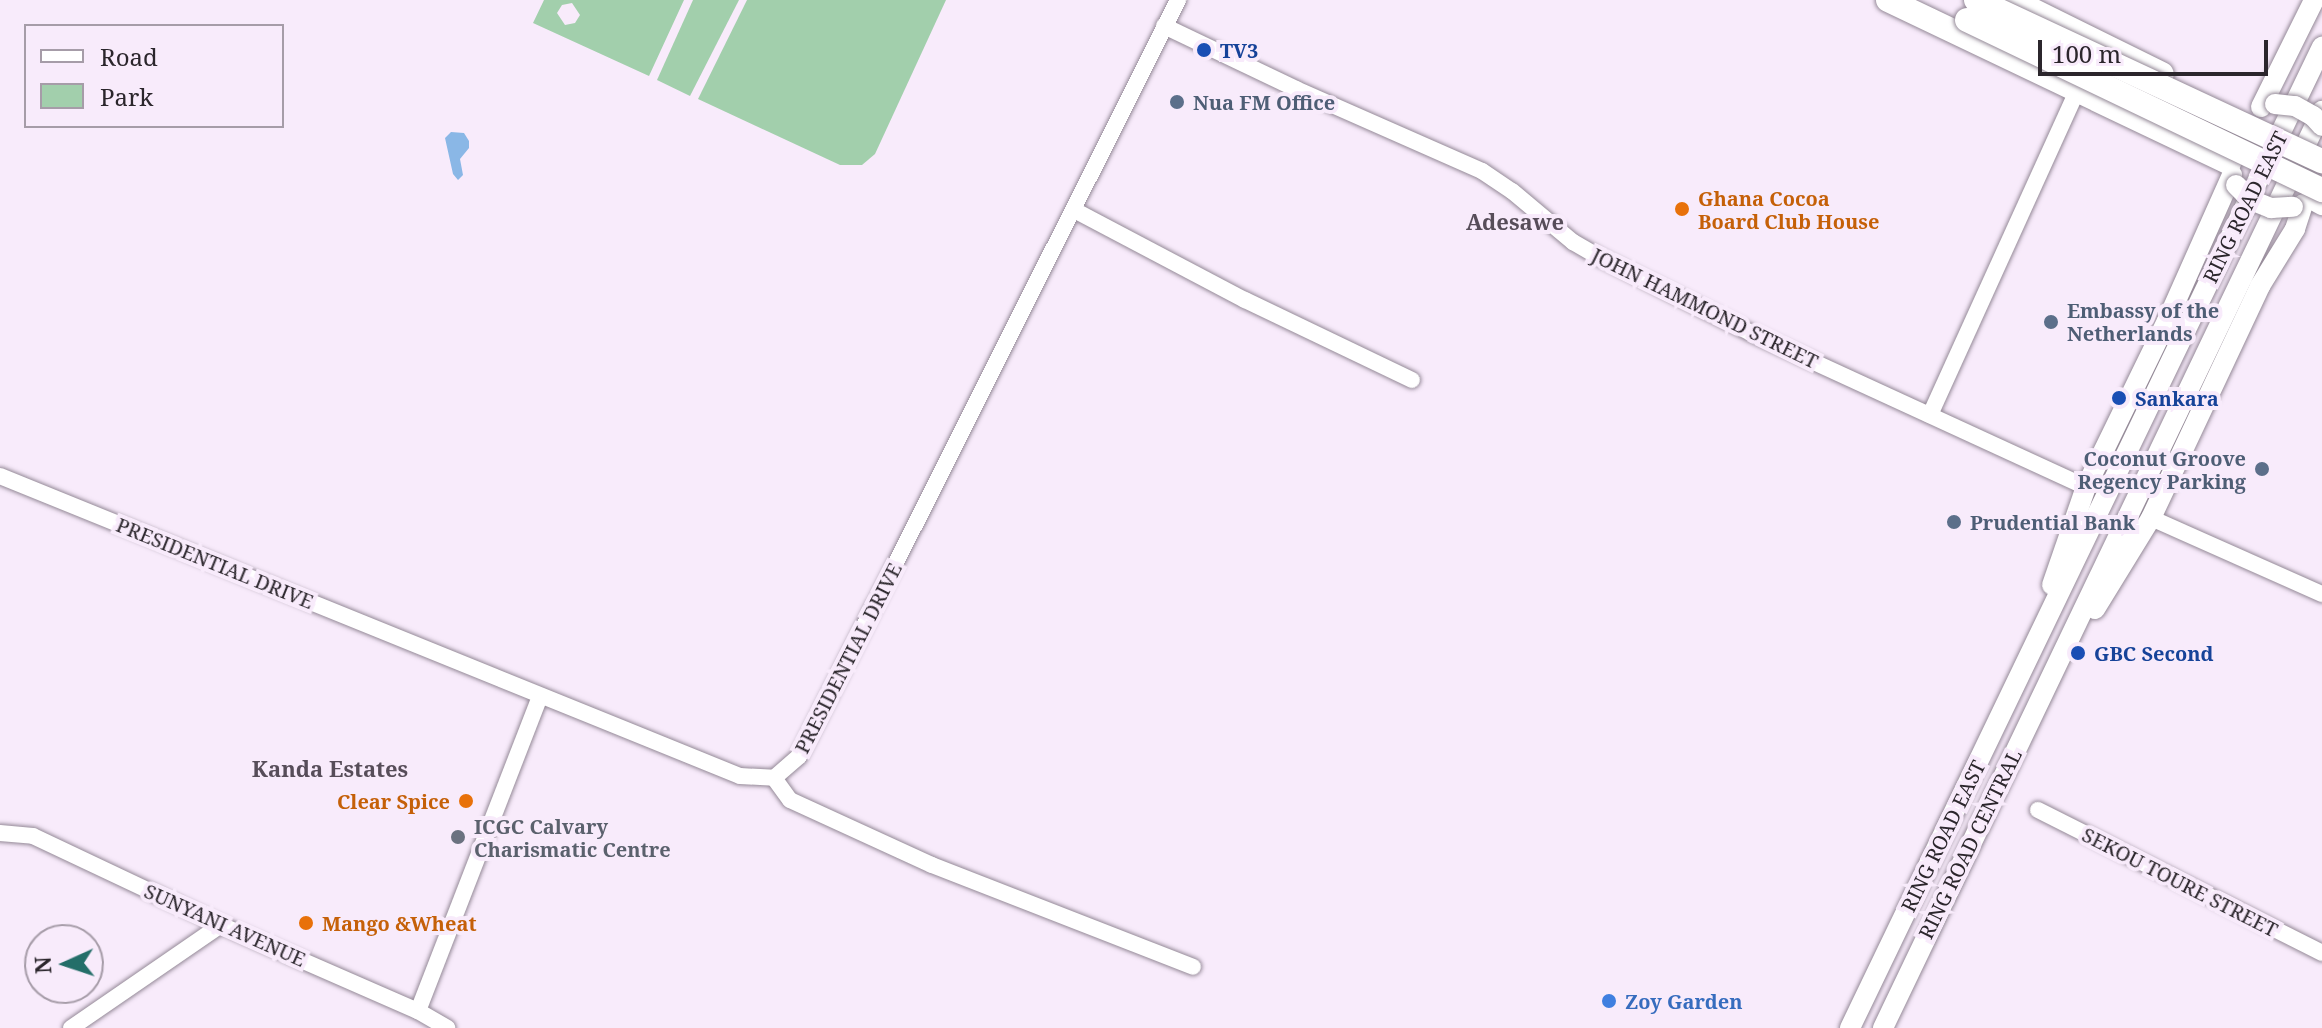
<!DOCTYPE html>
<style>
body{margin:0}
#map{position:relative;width:2322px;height:1028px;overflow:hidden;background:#f8ebfb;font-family:"Noto Serif",serif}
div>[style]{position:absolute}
.green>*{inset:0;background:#a2cfac}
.water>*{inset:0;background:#8ab7e6}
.roads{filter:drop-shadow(0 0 2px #948997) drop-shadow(0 0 2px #948997)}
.minor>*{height:16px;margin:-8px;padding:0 8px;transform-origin:8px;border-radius:8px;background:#fff}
.major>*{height:20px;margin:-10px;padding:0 10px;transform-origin:10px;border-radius:10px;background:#fff}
.highway>*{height:24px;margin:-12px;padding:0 12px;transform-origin:12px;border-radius:12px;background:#fff}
.bridges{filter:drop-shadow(0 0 2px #948997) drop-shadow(0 0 2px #948997)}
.major-bridge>*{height:20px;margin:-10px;padding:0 10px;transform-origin:10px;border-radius:10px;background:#fff}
.highway-bridge>*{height:24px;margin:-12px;padding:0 12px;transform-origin:12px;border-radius:12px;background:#fff}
.dots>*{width:22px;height:22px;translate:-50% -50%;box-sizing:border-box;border:4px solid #f8ebfb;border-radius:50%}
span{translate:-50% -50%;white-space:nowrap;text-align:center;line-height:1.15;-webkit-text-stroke:8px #f8ebfb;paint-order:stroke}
.transit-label{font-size:20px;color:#164399;font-weight:700}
.left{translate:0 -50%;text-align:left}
.service-label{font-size:20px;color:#4e5e75;font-weight:700}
.right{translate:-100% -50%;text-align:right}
.food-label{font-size:20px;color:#c56008;font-weight:700}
.street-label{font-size:20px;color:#2b262c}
.worship-label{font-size:20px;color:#5b616d;font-weight:700}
.shop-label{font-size:20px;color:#366cbe;font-weight:700}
.neighbourhood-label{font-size:22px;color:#574d59;font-weight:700}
.legend{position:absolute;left:24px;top:24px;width:260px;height:104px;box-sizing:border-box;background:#f8ebfb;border:2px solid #a69ca8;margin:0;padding:10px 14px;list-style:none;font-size:24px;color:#2b262c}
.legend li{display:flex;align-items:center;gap:16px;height:40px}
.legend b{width:40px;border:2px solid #a69ca8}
.north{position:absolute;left:24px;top:924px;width:80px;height:80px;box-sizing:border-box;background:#f8ebfb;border:2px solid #a69ca8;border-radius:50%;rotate:267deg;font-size:22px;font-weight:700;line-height:32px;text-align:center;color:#2b262c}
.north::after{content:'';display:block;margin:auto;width:28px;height:36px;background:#246e69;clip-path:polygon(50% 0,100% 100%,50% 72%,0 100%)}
.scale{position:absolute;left:2038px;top:40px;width:230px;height:36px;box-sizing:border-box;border:4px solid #2b262c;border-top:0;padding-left:10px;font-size:24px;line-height:28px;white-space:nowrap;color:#2b262c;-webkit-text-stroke:6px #f8ebfb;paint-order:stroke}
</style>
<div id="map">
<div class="green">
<div style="clip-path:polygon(evenodd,544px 0,684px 0,649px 76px,533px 23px,544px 0,572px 3px,580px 15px,575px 23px,565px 25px,557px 13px,562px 5px,572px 3px)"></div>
<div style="clip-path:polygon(693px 0,739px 0,690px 96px,657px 80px)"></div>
<div style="clip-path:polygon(747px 0,946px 0,875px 154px,862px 165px,840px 165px,698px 99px)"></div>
</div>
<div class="water">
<div style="clip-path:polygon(451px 132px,464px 133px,469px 141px,469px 148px,460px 159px,463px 175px,458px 180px,453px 174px,445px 138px)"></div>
</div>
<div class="roads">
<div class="minor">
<div style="left:1164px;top:26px;width:146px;rotate:25.5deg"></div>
<div style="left:1296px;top:89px;width:203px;rotate:23.8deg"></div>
<div style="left:1482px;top:171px;width:36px;rotate:34deg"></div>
<div style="left:1512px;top:191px;width:80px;rotate:39.9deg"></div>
<div style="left:1573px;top:242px;width:34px;rotate:30deg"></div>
<div style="left:1603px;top:259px;width:165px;rotate:26.6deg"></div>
<div style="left:1751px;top:333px;width:369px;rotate:24.7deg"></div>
<div style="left:1074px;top:210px;width:193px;rotate:27.8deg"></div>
<div style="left:1245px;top:300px;width:185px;rotate:25.6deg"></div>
<div style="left:1930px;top:415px;width:358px;rotate:-65.6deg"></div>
<div style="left:0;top:476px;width:798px;rotate:22.07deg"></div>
<div style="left:740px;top:776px;width:34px;rotate:3deg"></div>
<div style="left:774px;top:778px;width:33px;rotate:-41deg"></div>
<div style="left:799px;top:756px;width:846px;rotate:-63.37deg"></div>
<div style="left:2151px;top:518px;width:187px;rotate:24deg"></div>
<div style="left:774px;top:778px;width:27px;rotate:54deg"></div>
<div style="left:790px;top:800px;width:156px;rotate:24.6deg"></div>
<div style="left:932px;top:865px;width:280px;rotate:21.3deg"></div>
<div style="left:2038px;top:810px;width:318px;rotate:26.7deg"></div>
<div style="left:0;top:833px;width:33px;rotate:5deg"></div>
<div style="left:33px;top:836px;width:208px;rotate:25.3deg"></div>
<div style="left:221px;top:925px;width:215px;rotate:23.6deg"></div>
<div style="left:418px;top:1011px;width:34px;rotate:30deg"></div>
<div style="left:418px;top:1011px;width:338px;rotate:-68.8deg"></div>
<div style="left:71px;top:1028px;width:182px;rotate:-34.5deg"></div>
</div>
<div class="major">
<div style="left:2261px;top:107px;width:119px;rotate:-63.6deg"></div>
<div style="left:2311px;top:199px;width:13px;rotate:29deg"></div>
<div style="left:2052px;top:585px;width:104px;rotate:-70.9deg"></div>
<div style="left:2086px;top:487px;width:185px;rotate:-64deg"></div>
<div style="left:2167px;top:321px;width:160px;rotate:-66deg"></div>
<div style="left:2095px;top:609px;width:107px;rotate:-58.4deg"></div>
<div style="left:2151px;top:518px;width:256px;rotate:-64.8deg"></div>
<div style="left:2260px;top:286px;width:67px;rotate:-58.4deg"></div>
<div style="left:2295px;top:229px;width:26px;rotate:-72deg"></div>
<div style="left:1850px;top:1028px;width:1089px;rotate:-64.31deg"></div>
<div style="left:1883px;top:1028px;width:1017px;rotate:-64.42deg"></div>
</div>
<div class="highway">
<div style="left:1888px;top:0;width:378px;rotate:25.5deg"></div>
<div style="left:2012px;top:0;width:167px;rotate:26.3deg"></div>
</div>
</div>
<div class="bridges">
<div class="major-bridge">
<div style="left:2275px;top:104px;width:20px;rotate:6deg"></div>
<div style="left:2295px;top:106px;width:21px;rotate:29deg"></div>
<div style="left:2313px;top:116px;width:13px;rotate:48deg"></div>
<div style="left:2236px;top:185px;width:21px;rotate:45deg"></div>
<div style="left:2251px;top:200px;width:22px;rotate:22deg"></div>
<div style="left:2271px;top:208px;width:22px;rotate:-3deg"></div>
</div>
<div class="highway-bridge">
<div style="left:1976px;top:0;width:382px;rotate:25deg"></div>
<div style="left:1967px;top:20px;width:394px;rotate:25.6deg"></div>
</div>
</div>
<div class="dots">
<div style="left:1204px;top:50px;background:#1a4fb4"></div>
<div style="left:1177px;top:102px;background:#5c6f8a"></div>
<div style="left:1682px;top:209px;background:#e8710a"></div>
<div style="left:2051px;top:322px;background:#5c6f8a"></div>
<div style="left:2119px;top:398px;background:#1a4fb4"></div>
<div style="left:2262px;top:469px;background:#5c6f8a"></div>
<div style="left:1954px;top:522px;background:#5c6f8a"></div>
<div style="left:2078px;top:653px;background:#1a4fb4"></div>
<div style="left:466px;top:801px;background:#e8710a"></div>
<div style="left:458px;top:837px;background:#6b7280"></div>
<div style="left:306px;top:923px;background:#e8710a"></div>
<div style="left:1609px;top:1001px;background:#3f7fe0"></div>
</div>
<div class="transit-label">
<span class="left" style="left:1220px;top:50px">TV3</span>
<span class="left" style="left:2135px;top:398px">Sankara</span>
<span class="left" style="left:2094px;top:653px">GBC Second</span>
</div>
<div class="service-label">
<span class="left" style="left:1193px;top:102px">Nua FM Office</span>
<span class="left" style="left:2067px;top:322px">Embassy of the<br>Netherlands</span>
<span class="right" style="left:2246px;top:470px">Coconut Groove<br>Regency Parking</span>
<span class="left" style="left:1970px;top:522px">Prudential Bank</span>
</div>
<div class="food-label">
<span class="left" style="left:1698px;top:210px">Ghana Cocoa<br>Board Club House</span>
<span class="right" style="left:450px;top:801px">Clear Spice</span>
<span class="left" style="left:322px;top:923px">Mango &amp;Wheat</span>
</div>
<div class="street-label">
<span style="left:2245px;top:207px;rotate:-64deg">RING ROAD EAST</span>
<span style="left:1705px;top:308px;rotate:26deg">JOHN HAMMOND STREET</span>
<span style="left:215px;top:563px;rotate:22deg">PRESIDENTIAL DRIVE</span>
<span style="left:848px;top:658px;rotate:-63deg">PRESIDENTIAL DRIVE</span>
<span style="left:1943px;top:836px;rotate:-64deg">RING ROAD EAST</span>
<span style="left:1970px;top:844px;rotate:-64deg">RING ROAD CENTRAL</span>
<span style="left:2180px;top:882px;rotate:27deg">SEKOU TOURE STREET</span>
<span style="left:225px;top:925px;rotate:24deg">SUNYANI AVENUE</span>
</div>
<div class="worship-label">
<span class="left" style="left:474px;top:838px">ICGC Calvary<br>Charismatic Centre</span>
</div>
<div class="shop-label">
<span class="left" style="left:1625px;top:1001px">Zoy Garden</span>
</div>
<div class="neighbourhood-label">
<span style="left:1515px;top:222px">Adesawe</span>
<span style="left:330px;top:769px">Kanda Estates</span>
</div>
<ul class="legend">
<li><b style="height:10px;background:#fff"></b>Road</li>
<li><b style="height:22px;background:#a2cfac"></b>Park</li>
</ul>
<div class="north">N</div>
<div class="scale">100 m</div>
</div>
